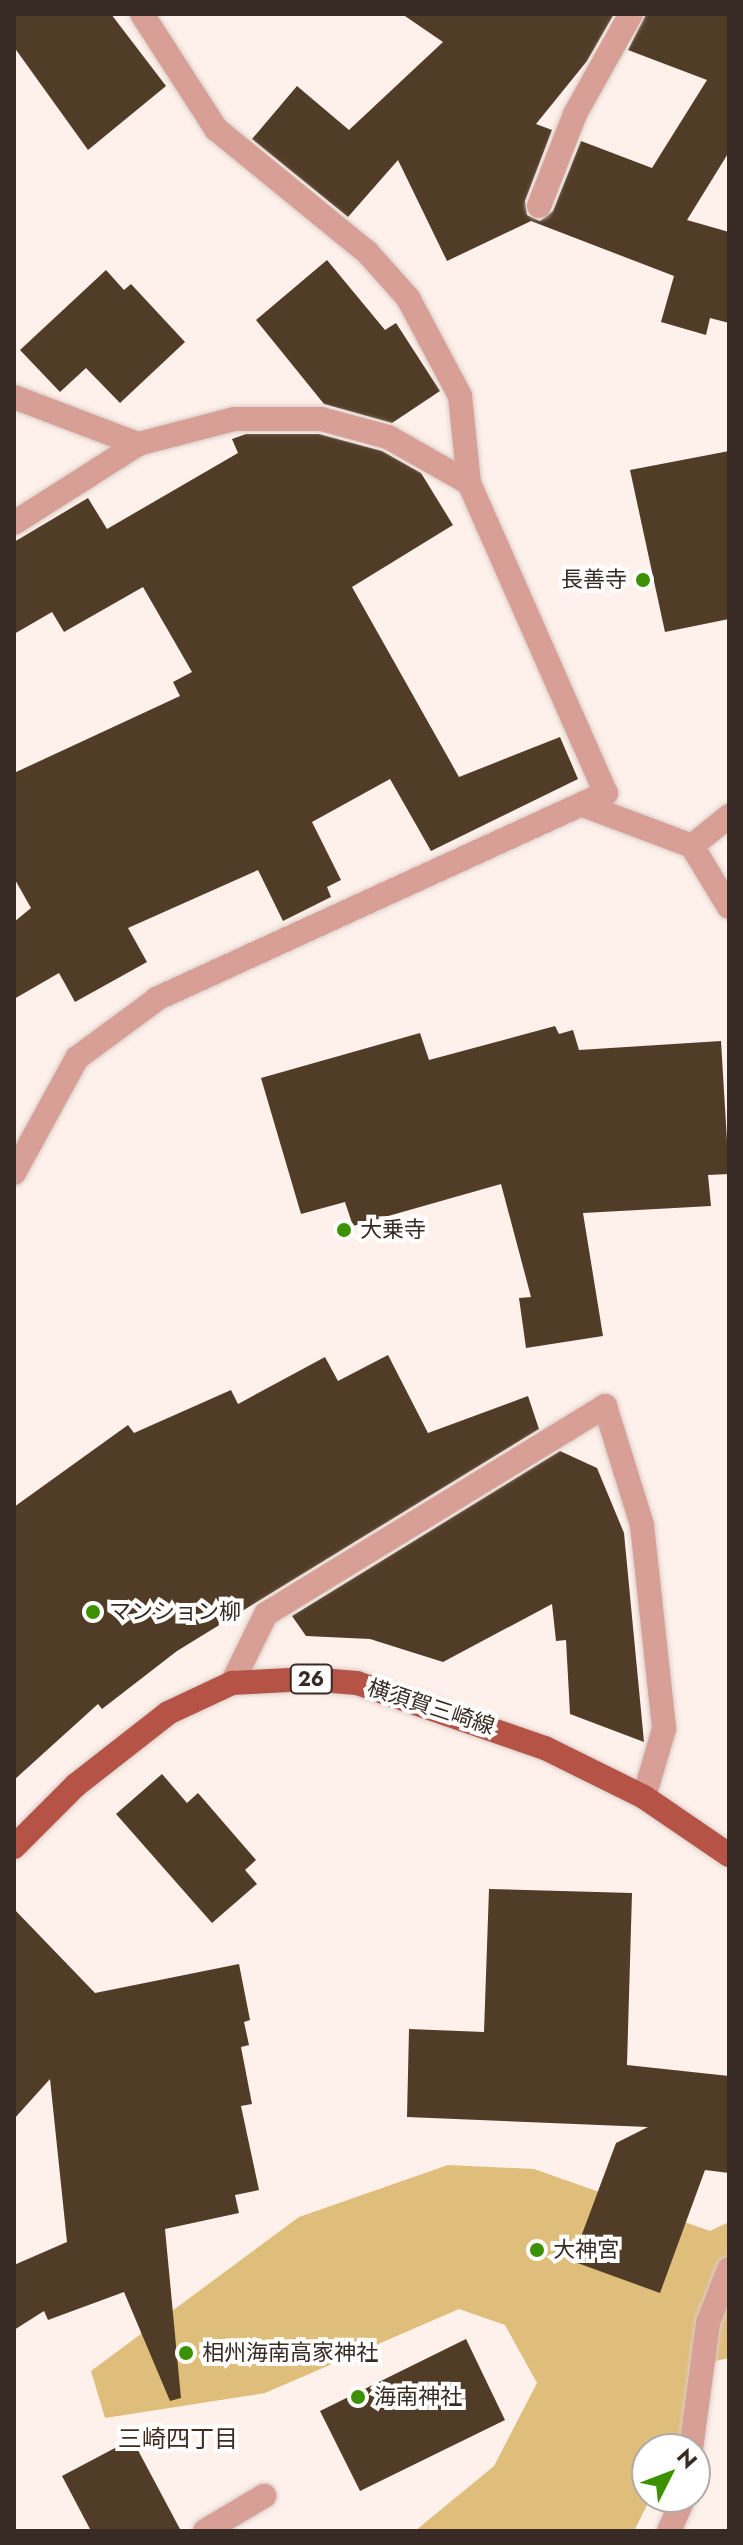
<!DOCTYPE html>
<meta charset="utf-8">
<style>
body{margin:0}
#map{position:relative;width:743px;height:2545px;overflow:hidden;background:#fef0ea;font-family:Jost,"Noto Sans JP",sans-serif}
div>[style]{position:absolute}
.forest>*{inset:0;background:#dfbd7a}
.building>*{inset:0;background:#513c28}
.roads{filter:drop-shadow(0 0 2px #dacdc7) drop-shadow(0 0 2px #dacdc7)}
.lane>*{height:24px;margin:-12px;padding:0 12px;transform-origin:12px;border-radius:12px;background:#d79f96}
.street>*{height:24px;margin:-12px;padding:0 12px;transform-origin:12px;border-radius:12px;background:#d79f96}
.primary>*{height:24px;margin:-12px;padding:0 12px;transform-origin:12px;border-radius:12px;background:#b55347}
.dots>*{width:22px;height:22px;translate:-50% -50%;box-sizing:border-box;border:4px solid #fff;border-radius:50%}
span{translate:-50% -50%;white-space:nowrap;text-align:center;line-height:1.15;-webkit-text-stroke:8px #fff;paint-order:stroke}
.shield-label span{padding:2px 6px;background:#fff;border:2px solid;border-radius:6px;-webkit-text-stroke-width:0}
.shield-label{font-size:20px;color:#382b25;font-weight:700}
.poi-label{font-size:22px;color:#382b25}
.right{translate:-100% -50%;text-align:right}
.left{translate:0 -50%;text-align:left}
.street-label{font-size:22px;color:#382b25}
.neighbourhood-label{font-size:24px;color:#432a1e}
.frame{position:absolute;inset:0;border:16px solid #382b25;pointer-events:none}
.north{position:absolute;left:631px;top:2433px;width:80px;height:80px;box-sizing:border-box;background:#fff;border:2px solid #afaaa8;border-radius:50%;rotate:48deg;font-size:22px;font-weight:700;line-height:32px;text-align:center;color:#382b25}
.north::after{content:'';display:block;margin:auto;width:28px;height:36px;background:#3b9100;clip-path:polygon(50% 0,100% 100%,50% 72%,0 100%)}
</style>
<div id="map">
<div class="forest">
<div style="clip-path:polygon(448px 2165px,534px 2169px,710px 2231px,729px 2222px,729px 2358px,716px 2361px,674px 2449px,647px 2449px,651px 2497px,634px 2531px,415px 2531px,494px 2466px,537px 2383px,505px 2325px,459px 2309px,265px 2393px,105px 2418px,91px 2371px,299px 2217px)"></div>
</div>
<div class="building">
<div style="clip-path:polygon(14px 14px,111px 14px,166px 86px,88px 150px,14px 47px)"></div>
<div style="clip-path:polygon(402px 14px,614px 14px,587px 61px,536px 124px,552px 130px,525px 201px,527px 215px,540px 221px,553px 211px,581px 141px,652px 168px,707px 80px,628px 50px,646px 14px,729px 14px,729px 152px,687px 220px,729px 232px,729px 323px,710px 318px,706px 335px,661px 322px,674px 276px,531px 221px,447px 261px,398px 160px,348px 217px,252px 139px,297px 86px,349px 130px,443px 42px)"></div>
<div style="clip-path:polygon(327px 260px,385px 330px,396px 323px,440px 391px,392px 423px,324px 404px,256px 320px)"></div>
<div style="clip-path:polygon(106px 270px,124px 290px,131px 284px,185px 342px,120px 403px,86px 368px,60px 392px,20px 350px)"></div>
<div style="clip-path:polygon(246px 434px,319px 434px,382px 451px,421px 473px,453px 525px,352px 587px,459px 777px,560px 737px,578px 779px,431px 851px,390px 779px,312px 822px,341px 880px,327px 887px,331px 897px,283px 921px,258px 870px,128px 928px,147px 962px,75px 1002px,59px 973px,14px 999px,14px 922px,31px 908px,14px 878px,14px 773px,180px 696px,173px 682px,192px 672px,143px 587px,64px 632px,52px 612px,14px 634px,14px 542px,88px 498px,107px 529px,238px 453px,232px 439px)"></div>
<div style="clip-path:polygon(729px 451px,729px 619px,665px 632px,630px 470px)"></div>
<div style="clip-path:polygon(555px 1026px,559px 1034px,573px 1030px,579px 1050px,721px 1041px,729px 1174px,708px 1175px,711px 1206px,583px 1213px,603px 1336px,526px 1348px,519px 1298px,531px 1297px,501px 1184px,353px 1226px,345px 1202px,301px 1214px,261px 1078px,420px 1033px,429px 1060px)"></div>
<div style="clip-path:polygon(388px 1355px,428px 1433px,528px 1396px,539px 1429px,177px 1651px,102px 1709px,98px 1704px,14px 1780px,14px 1507px,128px 1425px,134px 1433px,231px 1390px,238px 1404px,325px 1357px,338px 1381px)"></div>
<div style="clip-path:polygon(560px 1451px,597px 1468px,624px 1533px,644px 1742px,570px 1714px,566px 1640px,556px 1641px,552px 1604px,443px 1662px,370px 1639px,306px 1636px,292px 1616px)"></div>
<div style="clip-path:polygon(162px 1774px,187px 1803px,198px 1793px,256px 1860px,245px 1870px,257px 1884px,212px 1923px,116px 1814px)"></div>
<div style="clip-path:polygon(489px 1889px,632px 1893px,627px 2065px,729px 2076px,729px 2173px,705px 2170px,660px 2293px,572px 2261px,616px 2143px,648px 2127px,407px 2117px,409px 2029px,484px 2032px)"></div>
<div style="clip-path:polygon(14px 1909px,95px 1993px,239px 1964px,250px 2020px,244px 2022px,249px 2045px,241px 2047px,252px 2104px,241px 2106px,259px 2190px,235px 2195px,239px 2213px,165px 2229px,181px 2398px,170px 2401px,124px 2292px,48px 2320px,44px 2311px,14px 2330px,14px 2265px,67px 2242px,50px 2079px,14px 2119px)"></div>
<div style="clip-path:polygon(466px 2339px,505px 2420px,360px 2491px,320px 2411px)"></div>
<div style="clip-path:polygon(132px 2439px,181px 2531px,91px 2531px,62px 2476px)"></div>
</div>
<div class="roads">
<div class="lane">
<div style="left:142px;top:14px;width:137px;rotate:57.2deg"></div>
<div style="left:216px;top:129px;width:195px;rotate:39.2deg"></div>
<div style="left:367px;top:252px;width:62px;rotate:48.3deg"></div>
<div style="left:408px;top:298px;width:111px;rotate:62deg"></div>
<div style="left:460px;top:396px;width:87px;rotate:84.1deg"></div>
<div style="left:539px;top:206px;width:99px;rotate:-68.6deg"></div>
<div style="left:575px;top:114px;width:115px;rotate:-60.8deg"></div>
<div style="left:14px;top:523px;width:147px;rotate:-32.5deg"></div>
<div style="left:205px;top:2531px;width:69px;rotate:-30.7deg"></div>
</div>
<div class="street">
<div style="left:14px;top:397px;width:133px;rotate:20.8deg"></div>
<div style="left:138px;top:444px;width:100px;rotate:-14.5deg"></div>
<div style="left:235px;top:419px;width:86px"></div>
<div style="left:321px;top:419px;width:69px;rotate:15deg"></div>
<div style="left:388px;top:437px;width:93px;rotate:29.6deg"></div>
<div style="left:469px;top:483px;width:339px;rotate:66.2deg"></div>
<div style="left:606px;top:793px;width:494px;rotate:155.4deg"></div>
<div style="left:157px;top:999px;width:99px;rotate:143.6deg"></div>
<div style="left:77px;top:1058px;width:131px;rotate:118.7deg"></div>
<div style="left:583px;top:805px;width:116px;rotate:20.6deg"></div>
<div style="left:692px;top:846px;width:71px;rotate:58.8deg"></div>
<div style="left:692px;top:846px;width:48px;rotate:-39deg"></div>
<div style="left:232px;top:1683px;width:77px;rotate:-63.8deg"></div>
<div style="left:266px;top:1614px;width:398px;rotate:-31.5deg"></div>
<div style="left:605px;top:1406px;width:125px;rotate:72.7deg"></div>
<div style="left:642px;top:1525px;width:205px;rotate:83.8deg"></div>
<div style="left:664px;top:1729px;width:71px;rotate:106.4deg"></div>
<div style="left:691px;top:2449px;width:127px;rotate:-82.3deg"></div>
<div style="left:708px;top:2323px;width:58px;rotate:-68.7deg"></div>
<div style="left:669px;top:2531px;width:37px;rotate:-66deg"></div>
</div>
<div class="primary">
<div style="left:14px;top:1847px;width:88px;rotate:-45deg"></div>
<div style="left:76px;top:1785px;width:117px;rotate:-38deg"></div>
<div style="left:168px;top:1713px;width:71px;rotate:-25.1deg"></div>
<div style="left:232px;top:1683px;width:76px;rotate:-3deg"></div>
<div style="left:308px;top:1679px;width:49px;rotate:4.7deg"></div>
<div style="left:357px;top:1683px;width:199px;rotate:19.1deg"></div>
<div style="left:545px;top:1748px;width:110px;rotate:26.3deg"></div>
<div style="left:644px;top:1797px;width:103px;rotate:34.3deg"></div>
</div>
</div>
<div class="dots">
<div style="left:643px;top:580px;background:#3b9100"></div>
<div style="left:344px;top:1230px;background:#3b9100"></div>
<div style="left:93px;top:1612px;background:#3b9100"></div>
<div style="left:537px;top:2250px;background:#3b9100"></div>
<div style="left:186px;top:2353px;background:#3b9100"></div>
<div style="left:358px;top:2397px;background:#3b9100"></div>
</div>
<div class="shield-label">
<span style="left:311px;top:1679px">26</span>
</div>
<div class="poi-label">
<span class="right" style="left:627px;top:580px">長善寺</span>
<span class="left" style="left:360px;top:1230px">大乗寺</span>
<span class="left" style="left:109px;top:1612px">マンション柳</span>
<span class="left" style="left:553px;top:2250px">大神宮</span>
<span class="left" style="left:202px;top:2353px">相州海南高家神社</span>
<span class="left" style="left:374px;top:2397px">海南神社</span>
</div>
<div class="street-label">
<span style="left:431px;top:1707px;rotate:18deg">横須賀三崎線</span>
</div>
<div class="neighbourhood-label">
<span style="left:178px;top:2439px">三崎四丁目</span>
</div>
<div class="frame"></div>
<div class="north">N</div>
</div>
